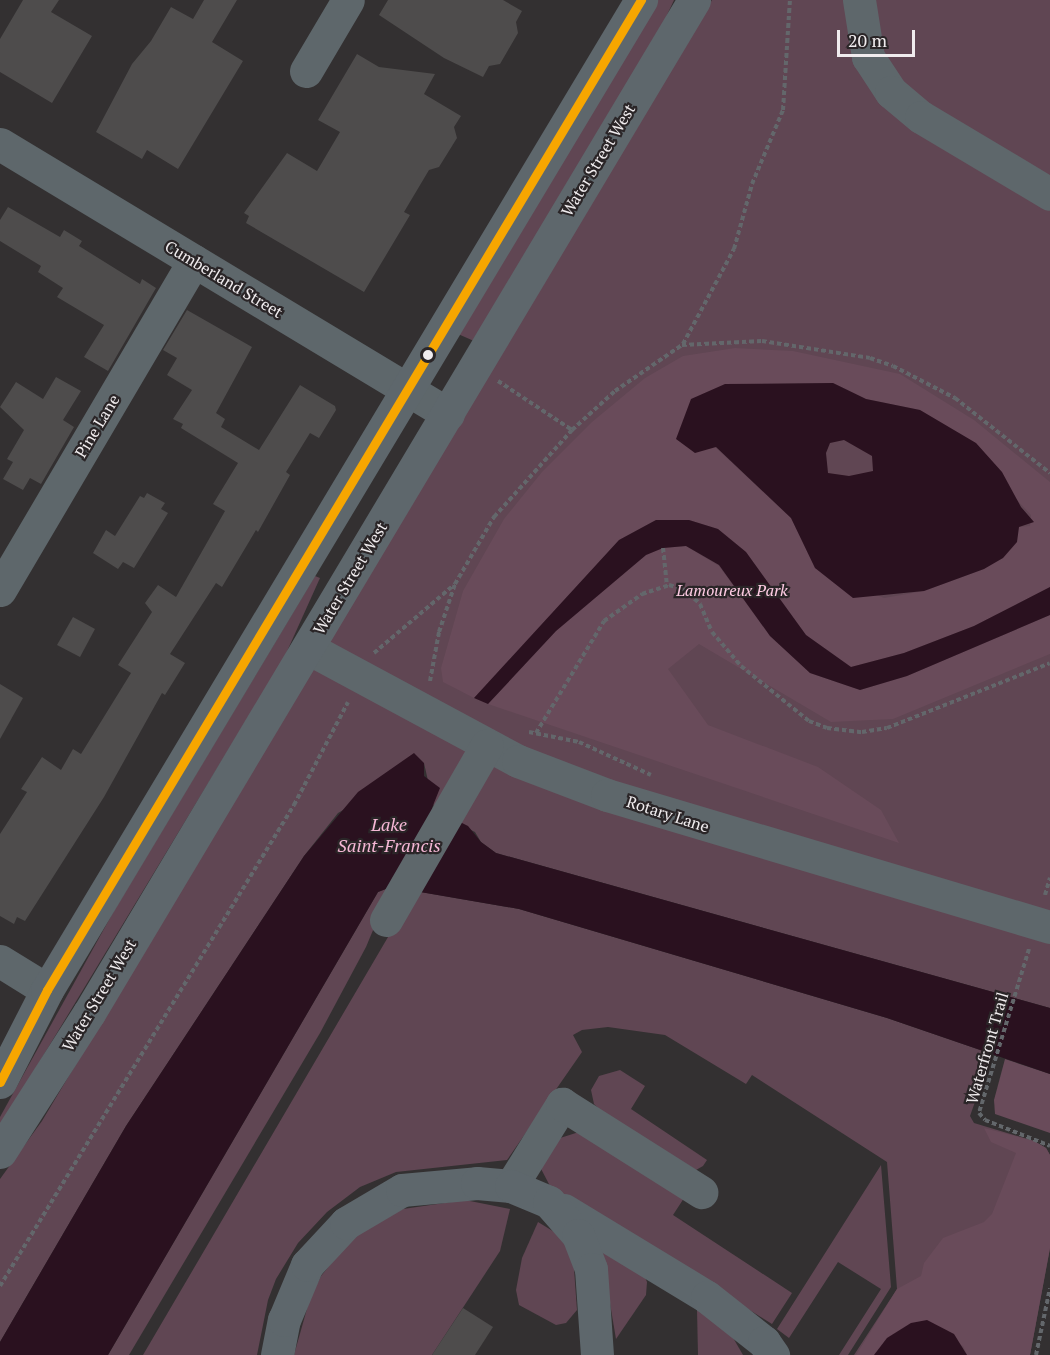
<!DOCTYPE html>
<style>
body{margin:0}
#map{position:relative;width:1050px;height:1355px;overflow:hidden;background:#333031;font-family:"PT Serif",serif}
div>[style]{position:absolute}
.green>*{inset:0;background:#604653}
.forest>*{inset:0;background:#694b5a}
.water>*{inset:0;background:#2a111f}
.building>*{inset:0;background:#4e4c4c}
.path>*{height:4px;margin-top:-2px;transform-origin:0;background:repeating-linear-gradient(90deg,#63676b 0 4.5px,transparent 0 7.5px)}
.minor>*{height:33px;margin:-16.5px;padding:0 16.5px;transform-origin:16.5px;border-radius:16.5px;background:#5e676b}
.major>*{height:33px;margin:-16.5px;padding:0 16.5px;transform-origin:16.5px;border-radius:16.5px;background:#5e676c}
.bus-1>*{height:9px;margin:-4.5px;padding:0 4.5px;transform-origin:4.5px;border-radius:4.5px;background:#f7a600}
.dots>*{width:16px;height:16px;translate:-50% -50%;box-sizing:border-box;border:3px solid #2a2527;border-radius:50%}
span{translate:-50% -50%;white-space:nowrap;text-align:center;line-height:1.15;-webkit-text-stroke:4.5px #2a2527;paint-order:stroke}
.street-label{font-size:16px;color:#f0ecee}
.park-label{font-size:16px;color:#ffcce4;font-style:italic}
.water-label{font-size:18px;color:#f5b7d5;font-style:italic}
.scale{position:absolute;left:837px;top:30px;width:78px;height:27px;box-sizing:border-box;border:3px solid #f0ecee;border-top:0;padding-left:8px;font-size:18px;line-height:21px;white-space:nowrap;color:#f0ecee;-webkit-text-stroke:4px #2a2527;paint-order:stroke}
</style>
<div id="map">
<div class="green">
<div style="clip-path:polygon(657px 0,674px 0,661px 28px,474px 341px,458px 334px)"></div>
<div style="clip-path:polygon(712px 0,1050px 0,1050px 1008px,496px 853px,481px 842px,475px 832px,435px 812px,424px 763px,338px 813px,304px 856px,126px 1126px,0 1342px,0 1179px,42px 1121px)"></div>
<div style="clip-path:polygon(315px 576px,320px 578px,284px 658px,0 1127px,0 1117px,115px 909px)"></div>
<div style="clip-path:polygon(391px 887px,366px 947px,320px 1033px,129px 1355px,108px 1355px,378px 892px)"></div>
<div style="clip-path:polygon(415px 891px,519px 909px,887px 1018px,992px 1054px,970px 1116px,974px 1123px,1034px 1141px,1046px 1148px,1050px 1155px,1050px 1248px,1030px 1355px,854px 1355px,897px 1289px,887px 1162px,752px 1075px,746px 1084px,665px 1035px,608px 1027px,582px 1030px,573px 1035px,582px 1052px,507px 1160px,396px 1172px,360px 1187px,327px 1212px,298px 1243px,276px 1279px,268px 1300px,257px 1355px,143px 1355px)"></div>
<div style="clip-path:polygon(620px 1070px,645px 1086px,631px 1109px,707px 1160px,703px 1166px,696px 1170px,603px 1113px,594px 1104px,591px 1090px,599px 1076px)"></div>
<div style="clip-path:polygon(579px 1132px,686px 1195px,673px 1215px,792px 1293px,772px 1324px,550px 1186px,539px 1165px,557px 1139px)"></div>
<div style="clip-path:polygon(881px 1165px,891px 1287px,848px 1355px,839px 1355px,881px 1289px,838px 1262px,789px 1338px,777px 1329px)"></div>
<div style="clip-path:polygon(465px 1200px,510px 1209px,500px 1251px,432px 1355px,294px 1355px,310px 1298px,321px 1276px,347px 1244px,367px 1227px,403px 1209px)"></div>
<div style="clip-path:polygon(538px 1222px,556px 1233px,573px 1255px,577px 1310px,566px 1323px,556px 1325px,519px 1305px,516px 1290px,522px 1258px)"></div>
<div style="clip-path:polygon(600px 1244px,644px 1275px,647px 1282px,646px 1295px,616px 1339px)"></div>
<div style="clip-path:polygon(697px 1309px,728px 1329px,743px 1355px,698px 1355px)"></div>
</div>
<div class="forest">
<div style="clip-path:polygon(evenodd,735px 348px,793px 351px,900px 374px,974px 420px,1050px 482px,1050px 587px,974px 626px,904px 653px,851px 667px,806px 635px,746px 552px,718px 529px,689px 520px,656px 520px,619px 540px,474px 698px,443px 682px,441px 668px,463px 591px,504px 519px,542px 472px,592px 422px,645px 378px,683px 356px,735px 348px,833px 383px,866px 399px,920px 410px,948px 427px,1031px 515px,1030px 526px,1019px 527px,984px 569px,924px 591px,884px 598px,815px 568px,791px 518px,715px 447px,725px 384px,833px 383px)"></div>
<div style="clip-path:polygon(686px 546px,719px 566px,770px 636px,810px 673px,860px 690px,907px 676px,1050px 615px,1050px 654px,893px 719px,831px 722px,699px 644px,668px 669px,708px 725px,818px 767px,881px 810px,899px 843px,488px 704px,556px 631px,646px 555px,663px 548px)"></div>
<div style="clip-path:polygon(1005px 1059px,1050px 1074px,1050px 1133px,995px 1114px,994px 1100px)"></div>
<div style="clip-path:polygon(984px 1128px,1034px 1141px,1046px 1148px,1050px 1155px,1050px 1248px,1030px 1355px,967px 1355px,963px 1346px,911px 1323px,887px 1338px,874px 1355px,856px 1355px,897px 1289px,921px 1276px,924px 1263px,943px 1238px,984px 1222px,992px 1214px,1016px 1153px,991px 1142px)"></div>
</div>
<div class="water">
<div style="clip-path:polygon(evenodd,833px 383px,866px 399px,920px 410px,976px 443px,1002px 472px,1021px 507px,1034px 522px,1019px 527px,1017px 542px,1003px 558px,984px 569px,924px 591px,853px 598px,815px 568px,791px 518px,716px 447px,695px 453px,676px 439px,691px 399px,725px 384px,833px 383px,844px 440px,872px 456px,873px 471px,849px 476px,828px 473px,826px 453px,830px 443px,844px 440px)"></div>
<div style="clip-path:polygon(656px 520px,689px 520px,718px 529px,746px 552px,806px 635px,851px 667px,904px 653px,974px 626px,1050px 587px,1050px 615px,907px 676px,860px 690px,810px 673px,770px 636px,719px 565px,686px 546px,663px 548px,646px 555px,556px 631px,488px 704px,474px 698px,619px 540px)"></div>
<div style="clip-path:polygon(414px 753px,424px 763px,424px 776px,440px 788px,432px 808px,468px 826px,481px 842px,496px 853px,1050px 1008px,1050px 1074px,887px 1018px,519px 909px,391px 887px,378px 892px,108px 1355px,0 1355px,0 1342px,126px 1126px,304px 856px,358px 792px)"></div>
<div style="clip-path:polygon(927px 1320px,954px 1334px,967px 1355px,874px 1355px,887px 1338px,911px 1323px)"></div>
</div>
<div class="building">
<div style="clip-path:polygon(23px 0,59px 0,51px 12px,92px 36px,52px 103px,0 72px,0 39px)"></div>
<div style="clip-path:polygon(204px 0,237px 0,212px 42px,243px 61px,178px 169px,147px 150px,142px 159px,96px 132px,132px 64px,151px 41px,171px 7px,193px 19px)"></div>
<div style="clip-path:polygon(388px 0,503px 0,522px 11px,516px 22px,518px 33px,500px 64px,489px 66px,483px 77px,444px 58px,379px 15px)"></div>
<div style="clip-path:polygon(357px 54px,379px 67px,435px 74px,424px 94px,461px 116px,454px 127px,457px 138px,439px 167px,429px 170px,404px 212px,410px 215px,364px 292px,246px 223px,249px 216px,244px 213px,287px 153px,317px 171px,340px 132px,318px 120px)"></div>
<div style="clip-path:polygon(8px 207px,60px 237px,64px 230px,82px 241px,79px 246px,140px 284px,142px 279px,156px 288px,108px 371px,84px 357px,104px 325px,57px 297px,63px 288px,38px 272px,41px 266px,0 241px,0 220px)"></div>
<div style="clip-path:polygon(187px 310px,252px 347px,216px 413px,225px 419px,221px 427px,259px 450px,300px 385px,335px 406px,336px 410px,319px 438px,310px 433px,286px 472px,290px 475px,258px 532px,256px 530px,222px 587px,216px 583px,170px 654px,185px 663px,165px 695px,162px 693px,104px 797px,25px 921px,17px 917px,14px 924px,0 916px,0 834px,27px 792px,21px 789px,42px 757px,61px 770px,73px 749px,81px 754px,131px 673px,118px 665px,152px 612px,145px 603px,158px 585px,176px 597px,225px 511px,213px 504px,238px 463px,181px 428px,183px 424px,173px 419px,192px 390px,167px 375px,177px 358px,163px 350px)"></div>
<div style="clip-path:polygon(56px 377px,81px 391px,63px 420px,74px 427px,41px 484px,30px 478px,23px 490px,3px 479px,13px 462px,7px 459px,24px 430px,0 407px,16px 382px,43px 399px)"></div>
<div style="clip-path:polygon(147px 493px,165px 503px,161px 509px,168px 513px,134px 568px,123px 562px,118px 569px,93px 553px,106px 530px,115px 536px,140px 496px,144px 498px)"></div>
<div style="clip-path:polygon(73px 617px,95px 629px,80px 657px,57px 645px)"></div>
<div style="clip-path:polygon(0 684px,23px 698px,0 739px)"></div>
<div style="clip-path:polygon(463px 1308px,493px 1327px,475px 1355px,432px 1355px)"></div>
</div>
<div class="path">
<div style="left:683px;top:344px;width:108px;rotate:-61.8deg"></div>
<div style="left:734px;top:249px;width:67px;rotate:-74.5deg"></div>
<div style="left:752px;top:184px;width:80px;rotate:-67.3deg"></div>
<div style="left:783px;top:110px;width:110px;rotate:-86.4deg"></div>
<div style="left:498px;top:381px;width:89px;rotate:33.5deg"></div>
<div style="left:663px;top:548px;width:38px;rotate:84deg"></div>
<div style="left:374px;top:653px;width:106px;rotate:-40.4deg"></div>
<div style="left:455px;top:584px;width:78px;rotate:-59.8deg"></div>
<div style="left:494px;top:517px;width:117px;rotate:-48.1deg"></div>
<div style="left:572px;top:430px;width:58px;rotate:-42.2deg"></div>
<div style="left:615px;top:391px;width:81px;rotate:-34.5deg"></div>
<div style="left:682px;top:345px;width:80px;rotate:-2.9deg"></div>
<div style="left:762px;top:341px;width:109px;rotate:8.9deg"></div>
<div style="left:870px;top:358px;width:24px;rotate:19deg"></div>
<div style="left:893px;top:366px;width:70px;rotate:27.3deg"></div>
<div style="left:955px;top:398px;width:121px;rotate:38.3deg"></div>
<div style="left:430px;top:681px;width:50px;rotate:-79.6deg"></div>
<div style="left:439px;top:632px;width:51px;rotate:-71.6deg"></div>
<div style="left:529px;top:732px;width:51px;rotate:11.3deg"></div>
<div style="left:579px;top:742px;width:79px;rotate:24.6deg"></div>
<div style="left:536px;top:733px;width:131px;rotate:-58.7deg"></div>
<div style="left:604px;top:621px;width:47px;rotate:-35.4deg"></div>
<div style="left:642px;top:594px;width:28px;rotate:-18deg"></div>
<div style="left:669px;top:585px;width:15px;rotate:16deg"></div>
<div style="left:683px;top:589px;width:23px;rotate:41deg"></div>
<div style="left:700px;top:604px;width:30px;rotate:67deg"></div>
<div style="left:712px;top:632px;width:45px;rotate:49.5deg"></div>
<div style="left:741px;top:666px;width:87px;rotate:39deg"></div>
<div style="left:809px;top:721px;width:19px;rotate:21deg"></div>
<div style="left:827px;top:728px;width:35px;rotate:7deg"></div>
<div style="left:862px;top:732px;width:25px;rotate:-9deg"></div>
<div style="left:887px;top:728px;width:175px;rotate:-21.7deg"></div>
<div style="left:1045px;top:895px;width:18px;rotate:-74deg"></div>
<div style="left:1029px;top:949px;width:171px;rotate:107deg"></div>
<div style="left:979px;top:1113px;width:9px;rotate:49deg"></div>
<div style="left:985px;top:1120px;width:70px;rotate:21.8deg"></div>
<div style="left:0;top:1286px;width:564px;rotate:-58.57deg"></div>
<div style="left:294px;top:805px;width:116px;rotate:-62.3deg"></div>
<div style="left:1036px;top:1355px;width:68px;rotate:-78.2deg"></div>
</div>
<div class="minor">
<div style="left:859px;top:0;width:58px;rotate:81deg"></div>
<div style="left:868px;top:57px;width:42px;rotate:56.7deg"></div>
<div style="left:891px;top:92px;width:39px;rotate:40deg"></div>
<div style="left:921px;top:117px;width:150px;rotate:30.8deg"></div>
<div style="left:306px;top:71px;width:82px;rotate:-59.4deg"></div>
<div style="left:0;top:144px;width:523px;rotate:31.08deg"></div>
<div style="left:0;top:590px;width:382px;rotate:-59.5deg"></div>
<div style="left:308px;top:648px;width:238px;rotate:28.3deg"></div>
<div style="left:518px;top:761px;width:95px;rotate:20.9deg"></div>
<div style="left:607px;top:795px;width:462px;rotate:16.6deg"></div>
<div style="left:386px;top:920px;width:202px;rotate:-60deg"></div>
<div style="left:0;top:961px;width:55px;rotate:31.7deg"></div>
<div style="left:511px;top:1186px;width:97px;rotate:-58.1deg"></div>
<div style="left:562px;top:1104px;width:165px;rotate:32.3deg"></div>
</div>
<div class="major">
<div style="left:0;top:1082px;width:103px;rotate:-62.9deg"></div>
<div style="left:47px;top:990px;width:1155px;rotate:-59.04deg"></div>
<div style="left:0;top:1152px;width:165px;rotate:-57.4deg"></div>
<div style="left:89px;top:1013px;width:1180px;rotate:-59.15deg"></div>
<div style="left:564px;top:1210px;width:167px;rotate:31.3deg"></div>
<div style="left:707px;top:1297px;width:73px;rotate:38.3deg"></div>
<div style="left:764px;top:1342px;width:16px;rotate:55deg"></div>
<div style="left:277px;top:1355px;width:36px;rotate:-79deg"></div>
<div style="left:284px;top:1320px;width:60px;rotate:-67.3deg"></div>
<div style="left:307px;top:1265px;width:57px;rotate:-47.1deg"></div>
<div style="left:346px;top:1223px;width:65px;rotate:-30.5deg"></div>
<div style="left:402px;top:1190px;width:75px;rotate:-5.3deg"></div>
<div style="left:477px;top:1183px;width:34px;rotate:5deg"></div>
<div style="left:511px;top:1186px;width:41px;rotate:22.8deg"></div>
<div style="left:549px;top:1202px;width:44px;rotate:48.7deg"></div>
<div style="left:578px;top:1235px;width:36px;rotate:69deg"></div>
<div style="left:591px;top:1269px;width:86px;rotate:86deg"></div>
</div>
<div class="bus-1">
<div style="left:0;top:1082px;width:103px;rotate:-62.9deg"></div>
<div style="left:47px;top:990px;width:1155px;rotate:-59.04deg"></div>
</div>
<div class="dots">
<div style="left:428px;top:355px;background:#f0ecee"></div>
</div>
<div class="street-label">
<span style="left:598px;top:160px;rotate:-59deg">Water Street West</span>
<span style="left:224px;top:279px;rotate:31deg">Cumberland Street</span>
<span style="left:97px;top:426px;rotate:-59deg">Pine Lane</span>
<span style="left:350px;top:578px;rotate:-59deg">Water Street West</span>
<span style="left:668px;top:814px;rotate:18deg">Rotary Lane</span>
<span style="left:99px;top:995px;rotate:-59deg">Water Street West</span>
<span style="left:987px;top:1048px;rotate:-74deg">Waterfront Trail</span>
</div>
<div class="park-label">
<span style="left:732px;top:590px">Lamoureux Park</span>
</div>
<div class="water-label">
<span style="left:389px;top:835px">Lake<br>Saint-Francis</span>
</div>
<div class="scale">20 m</div>
</div>
